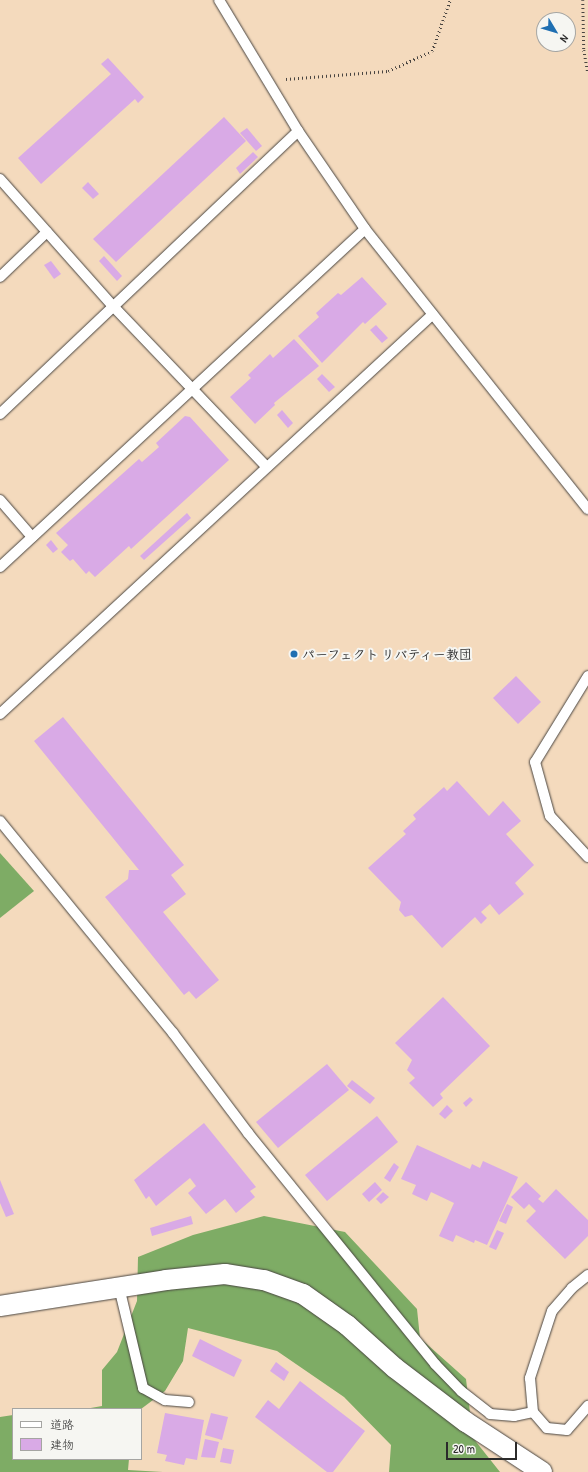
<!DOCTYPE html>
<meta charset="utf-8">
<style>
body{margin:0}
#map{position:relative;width:588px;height:1472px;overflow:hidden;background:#f4dabd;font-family:"Patrick Hand","Klee One",sans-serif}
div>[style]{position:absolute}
.forest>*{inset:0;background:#7eac65}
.building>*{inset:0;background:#d9aae6}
.path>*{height:2.5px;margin-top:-1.25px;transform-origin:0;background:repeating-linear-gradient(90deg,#494541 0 1px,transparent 0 4px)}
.roads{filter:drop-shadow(0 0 1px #494541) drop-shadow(0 0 1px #494541)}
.lane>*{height:10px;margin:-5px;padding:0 5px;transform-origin:5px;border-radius:5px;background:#fff}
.street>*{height:20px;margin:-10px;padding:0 10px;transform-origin:10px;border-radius:10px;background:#fff}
.dots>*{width:11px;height:11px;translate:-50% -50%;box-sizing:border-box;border:2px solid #f6f6f2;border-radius:50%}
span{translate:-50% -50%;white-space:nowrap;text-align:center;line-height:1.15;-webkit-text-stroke:4px #f6f6f2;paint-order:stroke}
.poi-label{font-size:13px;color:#2b2b2b;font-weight:700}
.left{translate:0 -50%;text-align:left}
.legend{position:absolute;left:12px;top:1408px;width:130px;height:52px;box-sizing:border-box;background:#f6f6f2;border:1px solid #a5a5a2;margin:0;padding:5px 7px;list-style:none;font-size:12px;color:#2b2b2b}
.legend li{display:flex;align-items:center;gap:8px;height:20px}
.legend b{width:20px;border:1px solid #a5a5a2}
.north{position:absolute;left:536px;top:12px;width:40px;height:40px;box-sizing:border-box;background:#f6f6f2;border:1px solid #a5a5a2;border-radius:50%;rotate:128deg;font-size:11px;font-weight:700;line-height:16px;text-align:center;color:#2b2b2b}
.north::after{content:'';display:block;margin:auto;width:14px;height:18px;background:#1f6fb2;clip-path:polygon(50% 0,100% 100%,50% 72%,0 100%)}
.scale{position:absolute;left:446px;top:1442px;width:71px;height:18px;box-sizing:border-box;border:2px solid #2b2b2b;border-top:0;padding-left:5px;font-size:12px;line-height:14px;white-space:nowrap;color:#2b2b2b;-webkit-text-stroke:3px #f6f6f2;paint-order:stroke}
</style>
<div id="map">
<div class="forest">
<div style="clip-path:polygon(0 853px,34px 891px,0 918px)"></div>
<div style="clip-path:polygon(264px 1216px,345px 1232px,389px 1279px,417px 1309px,420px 1338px,466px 1379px,473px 1438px,500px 1472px,389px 1472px,391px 1445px,344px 1397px,277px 1351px,188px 1328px,183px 1361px,165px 1391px,141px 1409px,85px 1409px,102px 1406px,102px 1370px,117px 1352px,137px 1301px,138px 1257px,193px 1235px)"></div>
<div style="clip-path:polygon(13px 1415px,13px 1459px,129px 1459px,128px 1470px,163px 1472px,0 1472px,0 1417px)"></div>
</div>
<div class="building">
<div style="clip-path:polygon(108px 58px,144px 97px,138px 103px,135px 99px,41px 184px,18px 158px,111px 74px,101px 64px)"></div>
<div style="clip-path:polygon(224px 117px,246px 141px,116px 262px,93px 239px)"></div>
<div style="clip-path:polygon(247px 128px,262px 146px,256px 151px,240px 133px)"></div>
<div style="clip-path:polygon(253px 152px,258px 157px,240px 174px,236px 168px)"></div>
<div style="clip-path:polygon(88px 182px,99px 194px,93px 199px,82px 188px)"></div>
<div style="clip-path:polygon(104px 256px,122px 276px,117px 281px,99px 261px)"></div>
<div style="clip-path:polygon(51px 261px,61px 274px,54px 279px,44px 265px)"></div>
<div style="clip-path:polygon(362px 277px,387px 304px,365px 324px,363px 322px,322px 363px,298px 336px,319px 317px,316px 313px,338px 293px,341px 295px)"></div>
<div style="clip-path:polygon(376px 325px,388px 338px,382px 343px,370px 330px)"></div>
<div style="clip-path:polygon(294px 339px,319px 366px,274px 403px,275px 405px,255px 424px,230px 397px,251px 378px,248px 375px,270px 354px,273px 358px)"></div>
<div style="clip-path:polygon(322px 374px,335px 387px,329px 392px,317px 379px)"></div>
<div style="clip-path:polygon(282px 410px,293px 423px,288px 428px,277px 415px)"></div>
<div style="clip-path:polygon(185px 416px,190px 417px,229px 460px,131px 549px,129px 546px,95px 577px,89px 571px,86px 574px,73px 559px,70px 561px,61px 552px,68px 545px,56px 533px,139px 459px,142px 462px,159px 447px,156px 443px)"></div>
<div style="clip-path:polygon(187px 513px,191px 518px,144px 560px,140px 556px)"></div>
<div style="clip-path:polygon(51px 540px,58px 549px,53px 553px,46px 545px)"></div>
<div style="clip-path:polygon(516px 676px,541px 702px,518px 724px,493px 698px)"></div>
<div style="clip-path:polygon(63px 717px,184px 865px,171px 875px,186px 894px,163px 912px,219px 980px,196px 999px,189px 991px,184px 995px,105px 897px,128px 879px,129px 870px,139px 870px,34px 741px)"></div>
<div style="clip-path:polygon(457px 781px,489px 816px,503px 801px,521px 821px,506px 834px,534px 865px,515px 883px,524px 894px,499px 915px,490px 904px,481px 912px,487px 918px,481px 924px,475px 917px,442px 948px,412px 915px,405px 917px,399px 910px,401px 902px,368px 868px,406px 834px,403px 831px,416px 819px,413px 815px,444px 787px,447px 791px)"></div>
<div style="clip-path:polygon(443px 997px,490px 1046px,442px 1092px,440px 1094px,443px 1098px,433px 1107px,409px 1083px,415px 1078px,407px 1070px,412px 1060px,395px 1043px)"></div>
<div style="clip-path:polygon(327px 1064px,349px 1090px,278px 1148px,256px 1122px)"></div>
<div style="clip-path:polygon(352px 1080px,375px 1098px,370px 1104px,347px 1086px)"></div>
<div style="clip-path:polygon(470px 1097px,473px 1100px,466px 1107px,463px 1103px)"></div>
<div style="clip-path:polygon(447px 1105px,453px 1111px,445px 1119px,439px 1114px)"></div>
<div style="clip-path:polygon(377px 1116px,398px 1142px,327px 1201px,305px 1175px)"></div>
<div style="clip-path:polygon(204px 1123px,256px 1187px,250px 1191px,255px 1197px,236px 1213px,225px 1199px,206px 1214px,188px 1193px,196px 1186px,190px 1178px,156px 1206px,149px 1196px,146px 1199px,134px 1180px)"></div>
<div style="clip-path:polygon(417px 1145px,470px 1169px,472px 1164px,480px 1168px,483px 1161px,518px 1177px,487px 1245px,475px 1240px,474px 1243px,456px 1235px,453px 1242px,439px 1236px,454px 1203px,431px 1192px,427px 1201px,412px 1194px,416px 1185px,401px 1179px)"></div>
<div style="clip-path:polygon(394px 1163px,399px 1167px,390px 1182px,384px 1178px)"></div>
<div style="clip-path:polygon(0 1180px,14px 1214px,6px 1217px,0 1203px)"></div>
<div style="clip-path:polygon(375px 1182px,382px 1190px,369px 1202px,362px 1194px)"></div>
<div style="clip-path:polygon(526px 1182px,541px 1196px,538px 1199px,543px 1203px,556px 1189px,588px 1220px,588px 1236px,565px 1259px,526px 1221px,536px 1211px,529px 1204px,524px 1209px,511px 1197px)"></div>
<div style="clip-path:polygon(383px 1192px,389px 1197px,381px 1204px,376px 1199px)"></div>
<div style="clip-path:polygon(507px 1204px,513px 1207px,506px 1224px,499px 1221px)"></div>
<div style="clip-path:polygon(191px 1216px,193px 1224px,152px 1236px,150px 1228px)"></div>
<div style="clip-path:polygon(497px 1230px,504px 1233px,496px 1250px,489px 1247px)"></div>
<div style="clip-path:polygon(200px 1339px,242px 1360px,234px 1377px,192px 1356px)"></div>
<div style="clip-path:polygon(276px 1362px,289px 1372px,284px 1381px,270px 1371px)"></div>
<div style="clip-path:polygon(300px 1381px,365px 1431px,333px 1472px,327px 1472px,255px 1417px,268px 1400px,279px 1409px)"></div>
<div style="clip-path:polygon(165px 1413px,204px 1420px,197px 1460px,186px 1458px,184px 1465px,165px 1461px,167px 1455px,157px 1453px)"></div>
<div style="clip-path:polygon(211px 1413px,228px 1417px,222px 1440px,205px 1435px)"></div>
<div style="clip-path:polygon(205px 1439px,219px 1442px,215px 1458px,201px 1457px)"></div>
<div style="clip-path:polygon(223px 1448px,234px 1450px,231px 1464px,220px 1462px)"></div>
</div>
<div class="path">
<div style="left:583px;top:0;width:50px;rotate:88.9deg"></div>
<div style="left:584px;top:50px;width:23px;rotate:80deg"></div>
<div style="left:286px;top:79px;width:102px;rotate:-4.5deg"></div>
<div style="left:388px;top:71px;width:48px;rotate:-24.4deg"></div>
<div style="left:432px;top:51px;width:54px;rotate:-70.6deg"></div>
</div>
<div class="roads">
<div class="lane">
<div style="left:219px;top:0;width:153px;rotate:58.9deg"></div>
<div style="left:298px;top:131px;width:119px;rotate:55.6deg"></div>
<div style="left:365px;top:229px;width:358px;rotate:51.5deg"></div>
<div style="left:0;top:179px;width:169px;rotate:48.4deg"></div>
<div style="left:112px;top:305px;width:224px;rotate:46.3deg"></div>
<div style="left:0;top:277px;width:65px;rotate:-43.8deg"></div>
<div style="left:0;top:414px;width:411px;rotate:-43.5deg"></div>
<div style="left:0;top:500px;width:49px;rotate:49.1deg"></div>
<div style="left:0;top:567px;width:497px;rotate:-42.8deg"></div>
<div style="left:588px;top:676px;width:101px;rotate:121.6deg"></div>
<div style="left:535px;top:762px;width:56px;rotate:74.5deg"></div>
<div style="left:550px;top:816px;width:56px;rotate:47.2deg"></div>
<div style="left:0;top:714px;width:589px;rotate:-42.73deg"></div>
<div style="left:0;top:821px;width:274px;rotate:50.8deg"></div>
<div style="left:173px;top:1033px;width:125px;rotate:53.1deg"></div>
<div style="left:248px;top:1133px;width:297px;rotate:51deg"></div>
<div style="left:435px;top:1364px;width:37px;rotate:46deg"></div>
<div style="left:461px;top:1391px;width:37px;rotate:38deg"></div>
<div style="left:490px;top:1414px;width:24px;rotate:5deg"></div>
<div style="left:514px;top:1416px;width:19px;rotate:-12deg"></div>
<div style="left:588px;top:1275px;width:21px;rotate:141deg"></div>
<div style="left:572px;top:1288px;width:30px;rotate:131deg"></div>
<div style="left:552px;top:1311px;width:71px;rotate:108.2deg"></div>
<div style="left:530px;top:1378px;width:34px;rotate:85deg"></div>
<div style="left:533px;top:1412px;width:21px;rotate:49deg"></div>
<div style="left:547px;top:1428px;width:20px;rotate:6deg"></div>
<div style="left:567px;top:1430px;width:32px;rotate:-49deg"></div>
<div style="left:119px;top:1287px;width:104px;rotate:76.6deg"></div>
<div style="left:143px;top:1388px;width:25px;rotate:29deg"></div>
<div style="left:165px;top:1400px;width:24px;rotate:5deg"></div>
</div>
<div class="street">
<div style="left:0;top:1306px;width:168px;rotate:-8.9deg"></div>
<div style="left:166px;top:1280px;width:59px;rotate:-5.8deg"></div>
<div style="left:225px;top:1274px;width:39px;rotate:9deg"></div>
<div style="left:264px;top:1280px;width:41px;rotate:19.7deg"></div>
<div style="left:303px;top:1294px;width:54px;rotate:35.2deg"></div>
<div style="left:347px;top:1325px;width:64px;rotate:41.9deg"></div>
<div style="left:395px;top:1368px;width:89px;rotate:37.3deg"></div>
<div style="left:466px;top:1422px;width:91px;rotate:33.3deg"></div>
</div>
</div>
<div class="dots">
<div style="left:294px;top:654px;background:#1f6fb2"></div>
</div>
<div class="poi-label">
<span class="left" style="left:302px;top:654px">パーフェクト リバティー教団</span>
</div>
<ul class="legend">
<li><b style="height:5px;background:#fff"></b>道路</li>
<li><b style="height:11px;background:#d9aae6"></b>建物</li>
</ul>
<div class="north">N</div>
<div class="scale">20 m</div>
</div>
